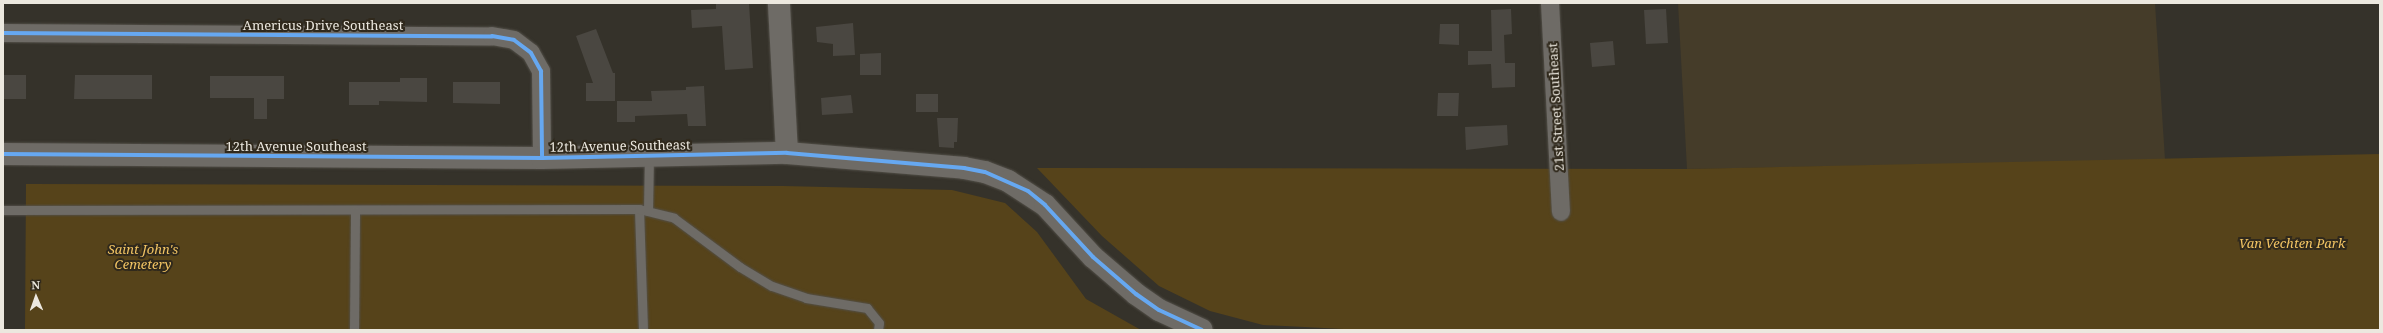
<!DOCTYPE html>
<style>
body{margin:0}
#map{position:relative;width:2383px;height:333px;overflow:hidden;background:#35322a;font-family:"Noto Serif",serif}
div>[style]{position:absolute}
.built>*{inset:0;background:#453c29}
.green>*{inset:0;background:#56431a}
.building>*{inset:0;background:#4a4741}
.roads{filter:drop-shadow(0 0 1px #524f48) drop-shadow(0 0 1px #524f48)}
.service>*{height:9px;margin:-4.5px;padding:0 4.5px;transform-origin:4.5px;border-radius:4.5px;background:#6e6b66}
.minor>*{height:18px;margin:-9px;padding:0 9px;transform-origin:9px;border-radius:9px;background:#6e6b66}
.tertiary>*{height:22px;margin:-11px;padding:0 11px;transform-origin:11px;border-radius:11px;background:#6e6b66}
.secondary>*{height:22px;margin:-11px;padding:0 11px;transform-origin:11px;border-radius:11px;background:#6e6b66}
.cycleway>*{height:4px;margin:-2px;padding:0 2px;transform-origin:2px;border-radius:2px;background:#66a8f1}
span{translate:-50% -50%;white-space:nowrap;text-align:center;line-height:1.15;-webkit-text-stroke:4px #30291c;paint-order:stroke}
.street-label{font-size:13px;color:#ece8df}
.park-label{font-size:13px;color:#f2c463;font-style:italic}
.frame{position:absolute;inset:0;border:4px solid #ece8df;pointer-events:none}
.north{position:absolute;left:16px;top:277px;width:40px;height:40px;-webkit-text-stroke:3px #30291c;paint-order:stroke;rotate:358deg;font-size:11px;font-weight:700;line-height:16px;text-align:center;color:#ece8df}
.north::after{content:'';display:block;margin:auto;width:14px;height:18px;background:#ece8df;clip-path:polygon(50% 0,100% 100%,50% 72%,0 100%)}
</style>
<div id="map">
<div class="built">
<div style="clip-path:polygon(1678px 3px,2155px 3px,2165px 160px,1687px 169px)"></div>
</div>
<div class="green">
<div style="clip-path:polygon(2380px 154px,2380px 330px,1363px 330px,1263px 325px,1210px 311px,1159px 286px,1102px 236px,1037px 168px,1687px 169px)"></div>
<div style="clip-path:polygon(26px 184px,783px 186px,952px 190px,1005px 203px,1037px 232px,1086px 299px,1141px 330px,25px 330px)"></div>
</div>
<div class="building">
<div style="clip-path:polygon(716px 3px,749px 3px,753px 68px,725px 70px,722px 26px,692px 28px,691px 10px,716px 9px)"></div>
<div style="clip-path:polygon(1511px 9px,1512px 34px,1504px 35px,1505px 63px,1515px 63px,1515px 87px,1492px 88px,1491px 64px,1468px 65px,1468px 51px,1492px 51px,1491px 10px)"></div>
<div style="clip-path:polygon(1666px 9px,1668px 43px,1646px 44px,1644px 10px)"></div>
<div style="clip-path:polygon(853px 23px,855px 55px,833px 56px,833px 44px,817px 42px,816px 27px)"></div>
<div style="clip-path:polygon(1440px 24px,1459px 24px,1459px 45px,1439px 44px)"></div>
<div style="clip-path:polygon(596px 29px,613px 73px,615px 73px,615px 101px,586px 101px,586px 83px,593px 83px,576px 36px)"></div>
<div style="clip-path:polygon(1613px 41px,1615px 65px,1592px 67px,1590px 43px)"></div>
<div style="clip-path:polygon(881px 53px,881px 75px,860px 75px,860px 54px)"></div>
<div style="clip-path:polygon(3px 75px,26px 75px,26px 99px,3px 99px)"></div>
<div style="clip-path:polygon(75px 75px,152px 75px,152px 99px,74px 99px)"></div>
<div style="clip-path:polygon(210px 76px,284px 76px,284px 99px,267px 99px,267px 119px,254px 119px,254px 98px,210px 98px)"></div>
<div style="clip-path:polygon(400px 78px,427px 78px,427px 102px,379px 101px,379px 105px,349px 105px,349px 82px,400px 82px)"></div>
<div style="clip-path:polygon(453px 82px,500px 82px,500px 104px,453px 103px)"></div>
<div style="clip-path:polygon(704px 86px,706px 126px,688px 126px,687px 114px,635px 116px,635px 122px,617px 122px,617px 101px,652px 101px,651px 91px,686px 90px,686px 87px)"></div>
<div style="clip-path:polygon(1438px 93px,1459px 93px,1458px 116px,1437px 116px)"></div>
<div style="clip-path:polygon(916px 94px,938px 94px,938px 112px,916px 112px)"></div>
<div style="clip-path:polygon(851px 95px,853px 113px,822px 115px,821px 98px)"></div>
<div style="clip-path:polygon(937px 118px,958px 118px,957px 142px,954px 142px,954px 148px,939px 147px)"></div>
<div style="clip-path:polygon(1507px 125px,1508px 145px,1466px 150px,1465px 127px)"></div>
</div>
<div class="roads">
<div class="service">
<div style="left:639px;top:209px;width:121px;rotate:88.1deg"></div>
<div style="left:3px;top:210px;width:636px;rotate:-0.09deg"></div>
<div style="left:639px;top:209px;width:36px;rotate:14deg"></div>
<div style="left:674px;top:218px;width:82px;rotate:36.6deg"></div>
<div style="left:740px;top:267px;width:37px;rotate:31deg"></div>
<div style="left:772px;top:286px;width:36px;rotate:19deg"></div>
<div style="left:806px;top:298px;width:62px;rotate:9.3deg"></div>
<div style="left:867px;top:308px;width:19px;rotate:51deg"></div>
<div style="left:879px;top:323px;width:7px;rotate:98deg"></div>
<div style="left:648px;top:211px;width:55px;rotate:-89deg"></div>
<div style="left:354px;top:330px;width:119px;rotate:-89.5deg"></div>
</div>
<div class="minor">
<div style="left:1550px;top:3px;width:209px;rotate:87deg"></div>
<div style="left:3px;top:33px;width:489px;rotate:0.4deg"></div>
<div style="left:492px;top:36px;width:22px;rotate:10deg"></div>
<div style="left:514px;top:40px;width:21px;rotate:37deg"></div>
<div style="left:531px;top:53px;width:21px;rotate:61deg"></div>
<div style="left:541px;top:71px;width:87px;rotate:89.3deg"></div>
</div>
<div class="tertiary">
<div style="left:787px;top:153px;width:178px;rotate:4.8deg"></div>
<div style="left:964px;top:168px;width:21px;rotate:11deg"></div>
<div style="left:985px;top:172px;width:25px;rotate:21deg"></div>
<div style="left:1008px;top:181px;width:44px;rotate:33deg"></div>
<div style="left:1045px;top:205px;width:71px;rotate:47.3deg"></div>
<div style="left:1093px;top:257px;width:57px;rotate:40.7deg"></div>
<div style="left:1136px;top:294px;width:28px;rotate:35deg"></div>
<div style="left:1159px;top:310px;width:47px;rotate:24.9deg"></div>
</div>
<div class="secondary">
<div style="left:3px;top:154px;width:539px;rotate:0.43deg"></div>
<div style="left:542px;top:158px;width:245px;rotate:-1.2deg"></div>
<div style="left:787px;top:153px;width:150px;rotate:-93.1deg"></div>
</div>
</div>
<div class="cycleway">
<div style="left:3px;top:33px;width:489px;rotate:0.4deg"></div>
<div style="left:492px;top:36px;width:22px;rotate:10deg"></div>
<div style="left:514px;top:40px;width:21px;rotate:37deg"></div>
<div style="left:531px;top:53px;width:21px;rotate:61deg"></div>
<div style="left:541px;top:71px;width:87px;rotate:89.3deg"></div>
<div style="left:3px;top:154px;width:539px;rotate:0.43deg"></div>
<div style="left:542px;top:158px;width:245px;rotate:-1.2deg"></div>
<div style="left:787px;top:153px;width:178px;rotate:4.8deg"></div>
<div style="left:964px;top:168px;width:21px;rotate:11deg"></div>
<div style="left:985px;top:172px;width:47px;rotate:23.8deg"></div>
<div style="left:1028px;top:191px;width:22px;rotate:39deg"></div>
<div style="left:1045px;top:205px;width:71px;rotate:47.3deg"></div>
<div style="left:1093px;top:257px;width:57px;rotate:40.7deg"></div>
<div style="left:1136px;top:294px;width:28px;rotate:35deg"></div>
<div style="left:1159px;top:310px;width:47px;rotate:24.9deg"></div>
</div>
<div class="street-label">
<span style="left:323px;top:25px">Americus Drive Southeast</span>
<span style="left:1556px;top:107px;rotate:-93deg">21st Street Southeast</span>
<span style="left:296px;top:146px">12th Avenue Southeast</span>
<span style="left:620px;top:146px;rotate:-1deg">12th Avenue Southeast</span>
</div>
<div class="park-label">
<span style="left:2292px;top:243px">Van Vechten Park</span>
<span style="left:143px;top:257px">Saint John's<br>Cemetery</span>
</div>
<div class="frame"></div>
<div class="north">N</div>
</div>
